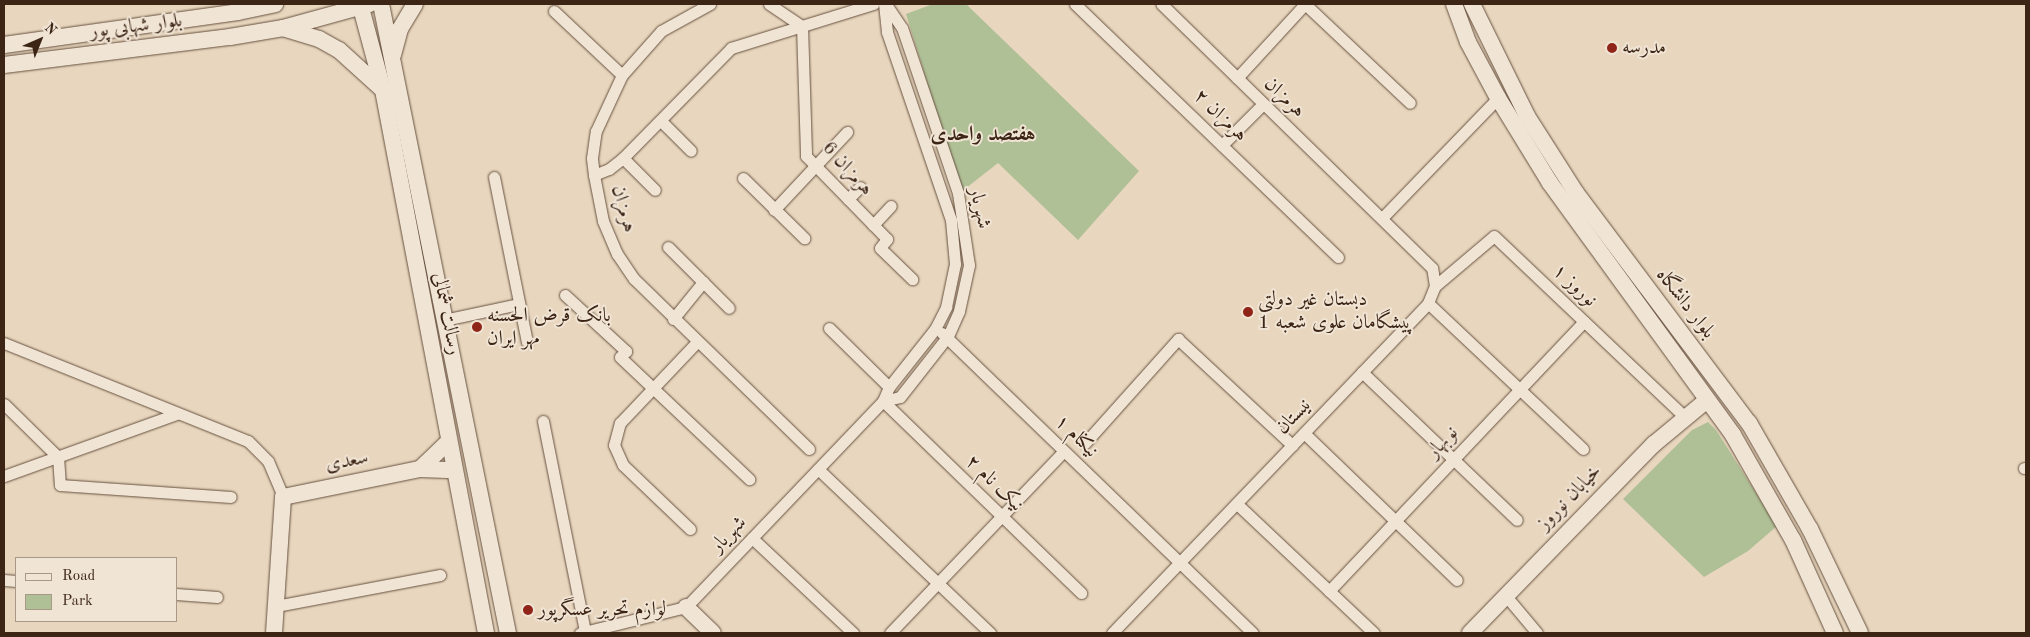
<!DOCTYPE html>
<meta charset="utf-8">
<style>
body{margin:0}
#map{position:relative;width:2030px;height:637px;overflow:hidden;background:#e8d6be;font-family:"Old Standard TT",Amiri,serif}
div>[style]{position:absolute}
.green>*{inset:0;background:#afbf96}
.roads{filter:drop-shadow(0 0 1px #67513f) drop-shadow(0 0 1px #67513f)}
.street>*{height:11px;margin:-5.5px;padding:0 5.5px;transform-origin:5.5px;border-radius:5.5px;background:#f0e4d5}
.secondary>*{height:16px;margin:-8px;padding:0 8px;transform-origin:8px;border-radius:8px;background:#f0e4d5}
.dots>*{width:14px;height:14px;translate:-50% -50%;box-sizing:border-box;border:2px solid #f0e4d5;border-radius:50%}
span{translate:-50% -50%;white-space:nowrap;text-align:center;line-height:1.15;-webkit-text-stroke:4px #f0e4d5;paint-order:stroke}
.street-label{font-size:20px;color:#3c2515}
.poi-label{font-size:20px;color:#3c2515}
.left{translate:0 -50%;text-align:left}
.neighbourhood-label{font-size:21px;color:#3c2515;font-weight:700}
.frame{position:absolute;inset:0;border:5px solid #3c2515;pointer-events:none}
.legend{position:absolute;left:15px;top:557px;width:162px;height:65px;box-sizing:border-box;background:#f0e4d5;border:1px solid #a89888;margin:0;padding:6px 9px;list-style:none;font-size:15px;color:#3c2515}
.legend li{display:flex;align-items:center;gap:10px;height:25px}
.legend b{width:25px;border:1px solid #a89888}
.north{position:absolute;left:15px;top:15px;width:50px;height:50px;-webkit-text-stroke:4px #f0e4d5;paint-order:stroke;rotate:44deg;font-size:14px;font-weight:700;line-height:20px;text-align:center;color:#3c2515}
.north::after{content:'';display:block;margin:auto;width:18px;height:22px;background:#3c2515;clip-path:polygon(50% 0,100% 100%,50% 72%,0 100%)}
</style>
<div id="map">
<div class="green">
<div style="clip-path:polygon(933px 4px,966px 4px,1139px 171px,1078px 240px,998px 163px,961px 192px,906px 14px)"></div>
<div style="clip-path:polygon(1708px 422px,1716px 430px,1777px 526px,1748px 551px,1704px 577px,1623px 499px,1692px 430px)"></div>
</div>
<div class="roads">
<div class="street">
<div style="left:769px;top:4px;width:40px;rotate:34deg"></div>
<div style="left:802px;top:26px;width:130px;rotate:88.2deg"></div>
<div style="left:806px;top:156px;width:116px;rotate:45.7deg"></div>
<div style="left:887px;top:239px;width:11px;rotate:128deg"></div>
<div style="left:880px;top:248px;width:45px;rotate:44.1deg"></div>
<div style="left:1075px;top:4px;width:365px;rotate:43.9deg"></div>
<div style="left:1305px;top:4px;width:144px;rotate:43.3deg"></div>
<div style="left:554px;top:11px;width:93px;rotate:43.3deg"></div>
<div style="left:1237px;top:78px;width:100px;rotate:-47.4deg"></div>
<div style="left:661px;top:121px;width:42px;rotate:45deg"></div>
<div style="left:1222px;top:145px;width:58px;rotate:-45deg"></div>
<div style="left:623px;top:158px;width:45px;rotate:45deg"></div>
<div style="left:594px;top:175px;width:17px;rotate:-97deg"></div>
<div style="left:592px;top:158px;width:27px;rotate:-82deg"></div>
<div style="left:596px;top:131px;width:62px;rotate:-65.1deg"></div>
<div style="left:622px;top:75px;width:59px;rotate:-48.4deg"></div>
<div style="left:661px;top:31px;width:56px;rotate:-28.9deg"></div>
<div style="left:494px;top:177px;width:168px;rotate:78.7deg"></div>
<div style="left:743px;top:178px;width:86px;rotate:44.5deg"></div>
<div style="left:848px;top:199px;width:17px;rotate:-45deg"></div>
<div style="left:774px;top:210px;width:107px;rotate:-46.9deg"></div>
<div style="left:1382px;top:218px;width:167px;rotate:-46deg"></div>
<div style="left:873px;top:225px;width:26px;rotate:-47deg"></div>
<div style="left:668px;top:247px;width:86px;rotate:45deg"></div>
<div style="left:1435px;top:286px;width:77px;rotate:-40.3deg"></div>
<div style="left:1494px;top:236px;width:262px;rotate:43.5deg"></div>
<div style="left:565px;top:295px;width:83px;rotate:42.6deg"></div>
<div style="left:626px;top:351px;width:8px;rotate:135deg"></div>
<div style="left:620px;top:357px;width:178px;rotate:43.4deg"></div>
<div style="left:1428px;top:303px;width:213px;rotate:43.3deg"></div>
<div style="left:673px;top:319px;width:48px;rotate:-51deg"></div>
<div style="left:444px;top:320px;width:77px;rotate:-12deg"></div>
<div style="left:829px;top:328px;width:84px;rotate:44.5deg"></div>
<div style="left:942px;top:333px;width:432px;rotate:44deg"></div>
<div style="left:4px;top:343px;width:263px;rotate:21.9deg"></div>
<div style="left:248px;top:441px;width:28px;rotate:45deg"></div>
<div style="left:268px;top:461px;width:39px;rotate:67deg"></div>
<div style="left:1362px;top:372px;width:214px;rotate:43.7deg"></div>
<div style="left:883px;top:401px;width:17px;rotate:-13deg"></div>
<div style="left:900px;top:397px;width:78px;rotate:-51.8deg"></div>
<div style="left:948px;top:336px;width:27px;rotate:-66deg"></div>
<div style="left:959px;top:311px;width:47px;rotate:-77.7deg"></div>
<div style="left:969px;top:265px;width:73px;rotate:-98.7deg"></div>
<div style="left:958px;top:193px;width:174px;rotate:-108.7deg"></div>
<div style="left:902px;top:28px;width:29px;rotate:-124deg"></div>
<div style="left:883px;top:401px;width:276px;rotate:44.1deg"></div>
<div style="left:4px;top:404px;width:76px;rotate:44.5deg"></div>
<div style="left:58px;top:457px;width:28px;rotate:86deg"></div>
<div style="left:60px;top:485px;width:171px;rotate:4deg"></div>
<div style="left:543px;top:421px;width:215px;rotate:78.7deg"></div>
<div style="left:1304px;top:433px;width:212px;rotate:43.9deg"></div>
<div style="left:1085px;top:443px;width:140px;rotate:-48.2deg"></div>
<div style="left:1178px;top:339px;width:156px;rotate:42.9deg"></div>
<div style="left:809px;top:449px;width:244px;rotate:-135.8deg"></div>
<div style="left:634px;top:279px;width:30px;rotate:-124deg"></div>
<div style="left:617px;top:254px;width:36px;rotate:-113deg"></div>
<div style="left:603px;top:221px;width:47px;rotate:-101.1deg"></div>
<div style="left:594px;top:175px;width:16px;rotate:-22deg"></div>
<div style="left:609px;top:169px;width:18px;rotate:-38deg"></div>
<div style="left:623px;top:158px;width:154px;rotate:-45.5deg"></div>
<div style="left:731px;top:48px;width:149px;rotate:-17.2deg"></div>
<div style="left:2024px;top:468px;width:2px"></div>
<div style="left:818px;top:469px;width:238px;rotate:43.6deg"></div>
<div style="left:4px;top:476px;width:183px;rotate:-19.8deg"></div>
<div style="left:1237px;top:504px;width:188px;rotate:43.3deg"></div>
<div style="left:690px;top:529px;width:93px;rotate:-136.3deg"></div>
<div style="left:623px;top:465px;width:22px;rotate:-114deg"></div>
<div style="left:614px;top:445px;width:23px;rotate:-75deg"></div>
<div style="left:620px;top:423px;width:112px;rotate:-46.5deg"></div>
<div style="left:752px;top:538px;width:139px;rotate:43.2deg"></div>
<div style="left:4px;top:580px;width:12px;rotate:5deg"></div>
<div style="left:1329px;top:591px;width:371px;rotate:-46.6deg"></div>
<div style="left:176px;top:594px;width:41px;rotate:4.2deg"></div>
<div style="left:1506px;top:596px;width:48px;rotate:50deg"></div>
<div style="left:276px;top:606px;width:167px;rotate:-10.7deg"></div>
<div style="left:580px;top:633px;width:109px;rotate:-13.8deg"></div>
<div style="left:686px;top:607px;width:285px;rotate:-46.3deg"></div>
<div style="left:883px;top:401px;width:15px;rotate:-67deg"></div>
<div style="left:889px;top:387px;width:74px;rotate:-51.6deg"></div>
<div style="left:935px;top:329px;width:25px;rotate:-63deg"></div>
<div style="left:946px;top:307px;width:44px;rotate:-78.2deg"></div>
<div style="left:955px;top:264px;width:44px;rotate:-95.2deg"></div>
<div style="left:951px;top:220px;width:199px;rotate:-108.8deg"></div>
<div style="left:887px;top:32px;width:28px;rotate:-96deg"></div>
<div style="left:890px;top:633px;width:250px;rotate:-46.3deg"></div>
<div style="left:1112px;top:633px;width:457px;rotate:-46.2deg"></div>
<div style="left:1428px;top:303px;width:18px;rotate:-68deg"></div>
<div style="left:1435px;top:286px;width:18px;rotate:-99deg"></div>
<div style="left:1432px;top:268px;width:378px;rotate:-135.7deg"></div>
</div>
<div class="secondary">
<div style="left:360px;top:4px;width:89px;rotate:75deg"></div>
<div style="left:383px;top:90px;width:553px;rotate:79.26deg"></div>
<div style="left:381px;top:4px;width:642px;rotate:78.59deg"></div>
<div style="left:1454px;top:4px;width:40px;rotate:69.8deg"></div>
<div style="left:1468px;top:42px;width:64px;rotate:61.8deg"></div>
<div style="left:1498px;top:98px;width:100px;rotate:58.5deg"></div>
<div style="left:1550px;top:183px;width:311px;rotate:54deg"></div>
<div style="left:1733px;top:435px;width:121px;rotate:60.3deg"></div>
<div style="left:1793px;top:540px;width:102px;rotate:65.7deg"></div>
<div style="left:1472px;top:4px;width:125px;rotate:63.8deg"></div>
<div style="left:1527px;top:116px;width:91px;rotate:57.5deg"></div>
<div style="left:1576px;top:193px;width:288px;rotate:53.1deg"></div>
<div style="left:1749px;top:423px;width:122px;rotate:60.1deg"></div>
<div style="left:1810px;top:529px;width:115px;rotate:64.3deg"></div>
<div style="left:283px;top:28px;width:38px;rotate:17deg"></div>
<div style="left:319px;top:39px;width:23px;rotate:29deg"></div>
<div style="left:339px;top:50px;width:59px;rotate:42.3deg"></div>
<div style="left:4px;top:45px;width:236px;rotate:-8deg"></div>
<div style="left:238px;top:12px;width:38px;rotate:-12deg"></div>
<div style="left:393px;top:55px;width:27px;rotate:-75deg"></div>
<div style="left:400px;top:29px;width:29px;rotate:-59deg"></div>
<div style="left:4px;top:65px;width:228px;rotate:-7.1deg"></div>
<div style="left:230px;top:37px;width:54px;rotate:-9.6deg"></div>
<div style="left:283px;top:28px;width:90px;rotate:-15.4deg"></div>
<div style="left:420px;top:469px;width:39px;rotate:-44deg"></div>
<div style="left:686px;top:607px;width:37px;rotate:44deg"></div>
<div style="left:274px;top:633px;width:136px;rotate:-86.2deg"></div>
<div style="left:283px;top:497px;width:140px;rotate:-11.6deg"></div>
<div style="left:420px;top:469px;width:34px;rotate:2deg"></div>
<div style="left:1470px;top:633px;width:264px;rotate:-45.8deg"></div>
<div style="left:1654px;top:444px;width:69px;rotate:-39.7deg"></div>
</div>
</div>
<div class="dots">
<div style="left:1612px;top:48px;background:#8f2418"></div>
<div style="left:1248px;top:312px;background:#8f2418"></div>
<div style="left:477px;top:327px;background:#8f2418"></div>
<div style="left:528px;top:610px;background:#8f2418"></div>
</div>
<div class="street-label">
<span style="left:136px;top:27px;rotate:-7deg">بلوار شهابی پور</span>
<span style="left:1284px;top:98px;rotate:44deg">هرمزان</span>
<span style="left:1220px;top:116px;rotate:44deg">هرمزان ۲</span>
<span style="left:847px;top:169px;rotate:48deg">هرمزان 6</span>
<span style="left:979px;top:208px;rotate:77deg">شهریار</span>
<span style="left:623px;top:209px;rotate:74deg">هرمزان</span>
<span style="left:1574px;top:286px;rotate:43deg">نوروز ۱</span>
<span style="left:1685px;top:304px;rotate:52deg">بلوار دانشگاه</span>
<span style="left:446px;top:314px;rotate:79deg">رسالت شمالی</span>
<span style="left:1294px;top:417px;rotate:-46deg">نیستان</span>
<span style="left:1076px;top:437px;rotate:44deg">نیکنام ۱</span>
<span style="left:1443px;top:443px;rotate:-47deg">نوبهار</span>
<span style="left:347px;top:462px;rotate:-11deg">سعدی</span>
<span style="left:994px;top:484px;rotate:44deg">نیک نام ۲</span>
<span style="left:1570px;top:498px;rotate:-46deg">خیابان نوروز</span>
<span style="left:729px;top:535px;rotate:-46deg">شهریار</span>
</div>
<div class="poi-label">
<span class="left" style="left:1622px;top:48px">مدرسه</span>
<span class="left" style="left:1258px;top:312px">دبستان غیر دولتی<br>پیشگامان علوی شعبه 1</span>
<span class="left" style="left:487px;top:328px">بانک قرض الحسنه<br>مهر ایران</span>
<span class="left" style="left:538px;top:610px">لوازم تحریر عسگرپور</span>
</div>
<div class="neighbourhood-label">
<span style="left:983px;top:135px">هفتصد واحدی</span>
</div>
<div class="frame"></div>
<ul class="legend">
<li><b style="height:6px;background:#f0e4d5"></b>Road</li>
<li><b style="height:14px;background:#afbf96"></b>Park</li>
</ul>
<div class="north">N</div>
</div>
